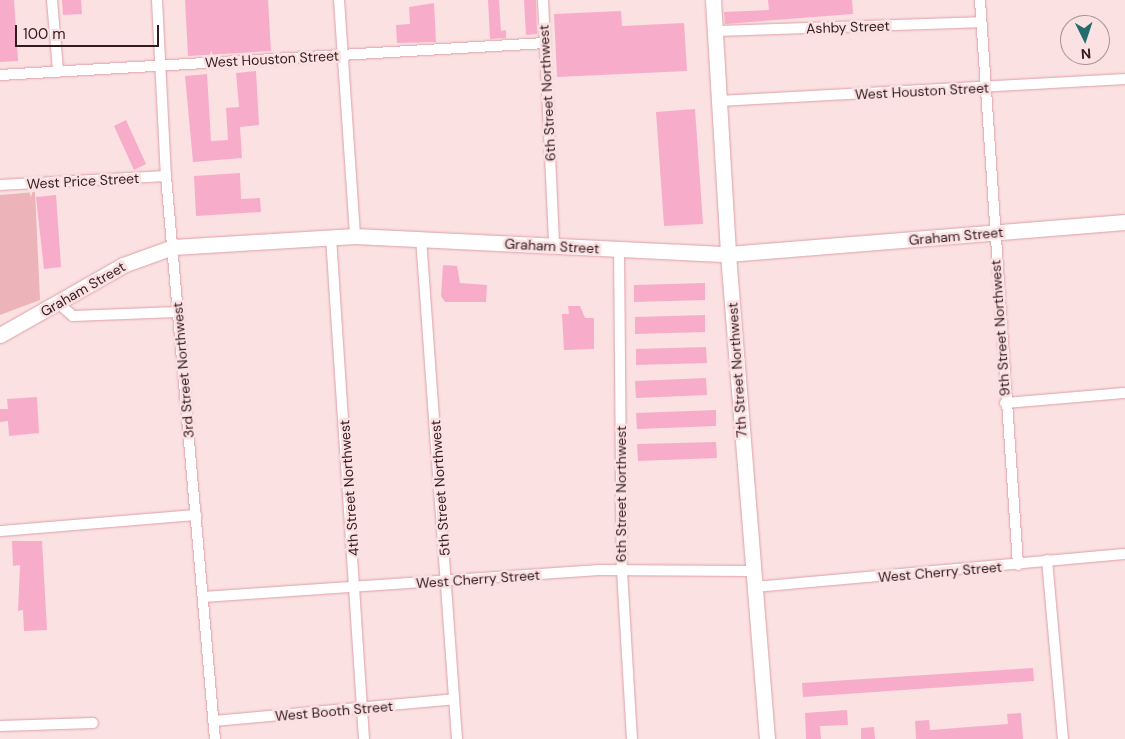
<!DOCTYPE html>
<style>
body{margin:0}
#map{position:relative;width:1125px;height:739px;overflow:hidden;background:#fbe1e2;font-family:"DM Sans",sans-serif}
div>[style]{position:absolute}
.green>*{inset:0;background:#ecb4b8}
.building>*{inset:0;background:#f7adca}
.roads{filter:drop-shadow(0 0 1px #dda0a5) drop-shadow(0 0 1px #dda0a5)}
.street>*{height:10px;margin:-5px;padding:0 5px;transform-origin:5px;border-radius:5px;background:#fff}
.secondary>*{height:15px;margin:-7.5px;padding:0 7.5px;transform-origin:7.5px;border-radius:7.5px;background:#fff}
span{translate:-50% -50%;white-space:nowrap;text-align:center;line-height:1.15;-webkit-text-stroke:5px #fbe1e2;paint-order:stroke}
.street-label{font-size:14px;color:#321b1d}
.north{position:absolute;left:1060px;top:15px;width:50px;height:50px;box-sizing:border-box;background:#fbe1e2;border:1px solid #ab9293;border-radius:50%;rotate:176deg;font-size:14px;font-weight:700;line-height:20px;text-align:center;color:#321b1d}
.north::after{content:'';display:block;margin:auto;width:18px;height:22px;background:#226d6d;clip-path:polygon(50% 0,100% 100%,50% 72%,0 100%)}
.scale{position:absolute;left:15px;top:25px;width:144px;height:22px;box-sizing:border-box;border:2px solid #321b1d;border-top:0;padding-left:6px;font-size:15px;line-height:18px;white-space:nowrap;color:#321b1d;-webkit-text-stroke:4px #fbe1e2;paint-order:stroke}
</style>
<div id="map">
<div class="green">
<div style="clip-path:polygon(35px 192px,40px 300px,0 315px,0 195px)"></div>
</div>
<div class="building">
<div style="clip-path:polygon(0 0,14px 0,18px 61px,0 62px)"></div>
<div style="clip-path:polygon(62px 0,81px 0,82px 14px,63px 15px)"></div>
<div style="clip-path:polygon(185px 0,268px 0,271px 51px,188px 56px)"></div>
<div style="clip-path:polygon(488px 0,499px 0,501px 31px,506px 30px,506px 38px,490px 39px)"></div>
<div style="clip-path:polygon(524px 0,536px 0,537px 34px,526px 35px)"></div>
<div style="clip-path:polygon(768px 0,852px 0,853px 14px,725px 24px,724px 12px,769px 10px)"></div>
<div style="clip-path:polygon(434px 3px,436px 42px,397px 43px,396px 25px,410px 24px,409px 7px)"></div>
<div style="clip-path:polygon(621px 11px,622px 26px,684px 23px,687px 71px,557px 77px,554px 14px)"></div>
<div style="clip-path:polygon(256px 71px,259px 125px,240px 127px,242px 158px,193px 162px,185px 76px,207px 74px,211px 141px,228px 140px,226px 108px,239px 107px,236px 73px)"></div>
<div style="clip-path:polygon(695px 109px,703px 224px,664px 226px,656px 112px)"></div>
<div style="clip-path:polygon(126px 120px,146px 164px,134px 170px,114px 126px)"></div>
<div style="clip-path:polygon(240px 173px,241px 199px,260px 198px,261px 212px,196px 216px,194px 176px)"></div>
<div style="clip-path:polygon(56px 195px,61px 267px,44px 269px,36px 197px)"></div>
<div style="clip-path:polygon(443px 265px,457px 266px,460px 283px,487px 285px,486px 302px,445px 302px,441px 296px)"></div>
<div style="clip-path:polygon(705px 283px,705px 300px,634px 302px,634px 285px)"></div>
<div style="clip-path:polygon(568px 306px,580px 306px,585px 318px,594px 318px,594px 349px,564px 350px,562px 314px,569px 314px)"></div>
<div style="clip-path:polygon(705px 315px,705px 332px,635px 334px,635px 317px)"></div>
<div style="clip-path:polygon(706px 347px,707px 363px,636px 365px,636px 349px)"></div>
<div style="clip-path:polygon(706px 378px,707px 395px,636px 398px,635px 381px)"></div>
<div style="clip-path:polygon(37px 397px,39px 433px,9px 436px,8px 421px,0 422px,0 409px,8px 409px,7px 399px)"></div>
<div style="clip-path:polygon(716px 410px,716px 426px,637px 429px,636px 413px)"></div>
<div style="clip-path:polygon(716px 442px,717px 458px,638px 461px,637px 444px)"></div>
<div style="clip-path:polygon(12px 541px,42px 541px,47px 630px,24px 631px,23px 610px,18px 611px,20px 565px,13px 566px)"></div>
<div style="clip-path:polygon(1033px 668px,1034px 681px,803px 697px,802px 683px)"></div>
<div style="clip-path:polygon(847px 710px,848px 725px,820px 726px,821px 739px,806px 739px,805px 713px)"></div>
<div style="clip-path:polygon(1021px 713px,1023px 739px,916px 739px,915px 721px,929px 720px,930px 730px,1008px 724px,1007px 714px)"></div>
<div style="clip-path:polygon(874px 727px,875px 739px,861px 739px,861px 728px)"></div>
</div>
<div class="roads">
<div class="street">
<div style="left:52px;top:0;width:70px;rotate:85.1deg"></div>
<div style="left:157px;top:0;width:176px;rotate:87.1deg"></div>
<div style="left:166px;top:176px;width:565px;rotate:85.03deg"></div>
<div style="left:339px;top:0;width:237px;rotate:86.1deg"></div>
<div style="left:543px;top:0;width:246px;rotate:87.4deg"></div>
<div style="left:980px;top:0;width:566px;rotate:86.15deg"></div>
<div style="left:715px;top:31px;width:266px;rotate:-1.9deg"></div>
<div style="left:0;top:75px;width:546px;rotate:-3.36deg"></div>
<div style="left:719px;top:101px;width:407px;rotate:-3.1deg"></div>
<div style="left:0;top:185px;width:166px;rotate:-3.1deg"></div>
<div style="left:331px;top:237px;width:503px;rotate:86.24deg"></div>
<div style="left:421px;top:238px;width:502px;rotate:85.89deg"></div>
<div style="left:619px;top:249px;width:322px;rotate:89.5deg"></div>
<div style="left:622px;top:571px;width:168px;rotate:86.6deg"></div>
<div style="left:58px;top:303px;width:20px;rotate:41deg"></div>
<div style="left:73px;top:316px;width:104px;rotate:-2.2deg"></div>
<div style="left:1005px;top:403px;width:120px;rotate:-4.8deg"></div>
<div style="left:0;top:531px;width:197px;rotate:-4.7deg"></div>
<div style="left:1047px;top:560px;width:180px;rotate:84.9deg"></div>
<div style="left:754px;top:587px;width:372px;rotate:-5.1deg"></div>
<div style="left:203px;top:597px;width:397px;rotate:-3.9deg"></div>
<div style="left:599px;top:570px;width:154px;rotate:0.4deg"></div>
<div style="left:214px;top:721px;width:241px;rotate:-5.2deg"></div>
<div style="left:0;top:726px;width:93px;rotate:-1.8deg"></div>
</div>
<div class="secondary">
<div style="left:713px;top:0;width:254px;rotate:86.6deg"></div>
<div style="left:728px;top:254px;width:487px;rotate:85.4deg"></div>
<div style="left:0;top:335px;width:142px;rotate:-29.6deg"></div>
<div style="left:123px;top:265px;width:53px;rotate:-19.8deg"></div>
<div style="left:173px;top:247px;width:182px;rotate:-3.5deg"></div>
<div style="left:355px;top:236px;width:373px;rotate:2.8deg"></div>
<div style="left:728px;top:254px;width:398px;rotate:-4.6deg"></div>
</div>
</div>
<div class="street-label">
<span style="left:848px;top:27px;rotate:-2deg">Ashby Street</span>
<span style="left:272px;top:59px;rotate:-3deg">West Houston Street</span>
<span style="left:922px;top:91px;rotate:-3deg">West Houston Street</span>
<span style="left:547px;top:93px;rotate:-93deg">6th Street Northwest</span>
<span style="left:83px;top:181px;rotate:-3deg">West Price Street</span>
<span style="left:956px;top:236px;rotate:-5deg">Graham Street</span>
<span style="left:552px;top:246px;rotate:3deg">Graham Street</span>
<span style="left:83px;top:289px;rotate:-30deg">Graham Street</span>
<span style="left:1000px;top:328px;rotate:-94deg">9th Street Northwest</span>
<span style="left:183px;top:370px;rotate:-95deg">3rd Street Northwest</span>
<span style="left:737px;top:370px;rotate:-94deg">7th Street Northwest</span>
<span style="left:349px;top:488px;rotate:-94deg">4th Street Northwest</span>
<span style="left:440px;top:488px;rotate:-94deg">5th Street Northwest</span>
<span style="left:621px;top:494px;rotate:-90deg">6th Street Northwest</span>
<span style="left:940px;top:572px;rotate:-5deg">West Cherry Street</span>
<span style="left:478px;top:579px;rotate:-4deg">West Cherry Street</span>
<span style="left:334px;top:711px;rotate:-5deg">West Booth Street</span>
</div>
<div class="north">N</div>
<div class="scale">100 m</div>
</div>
